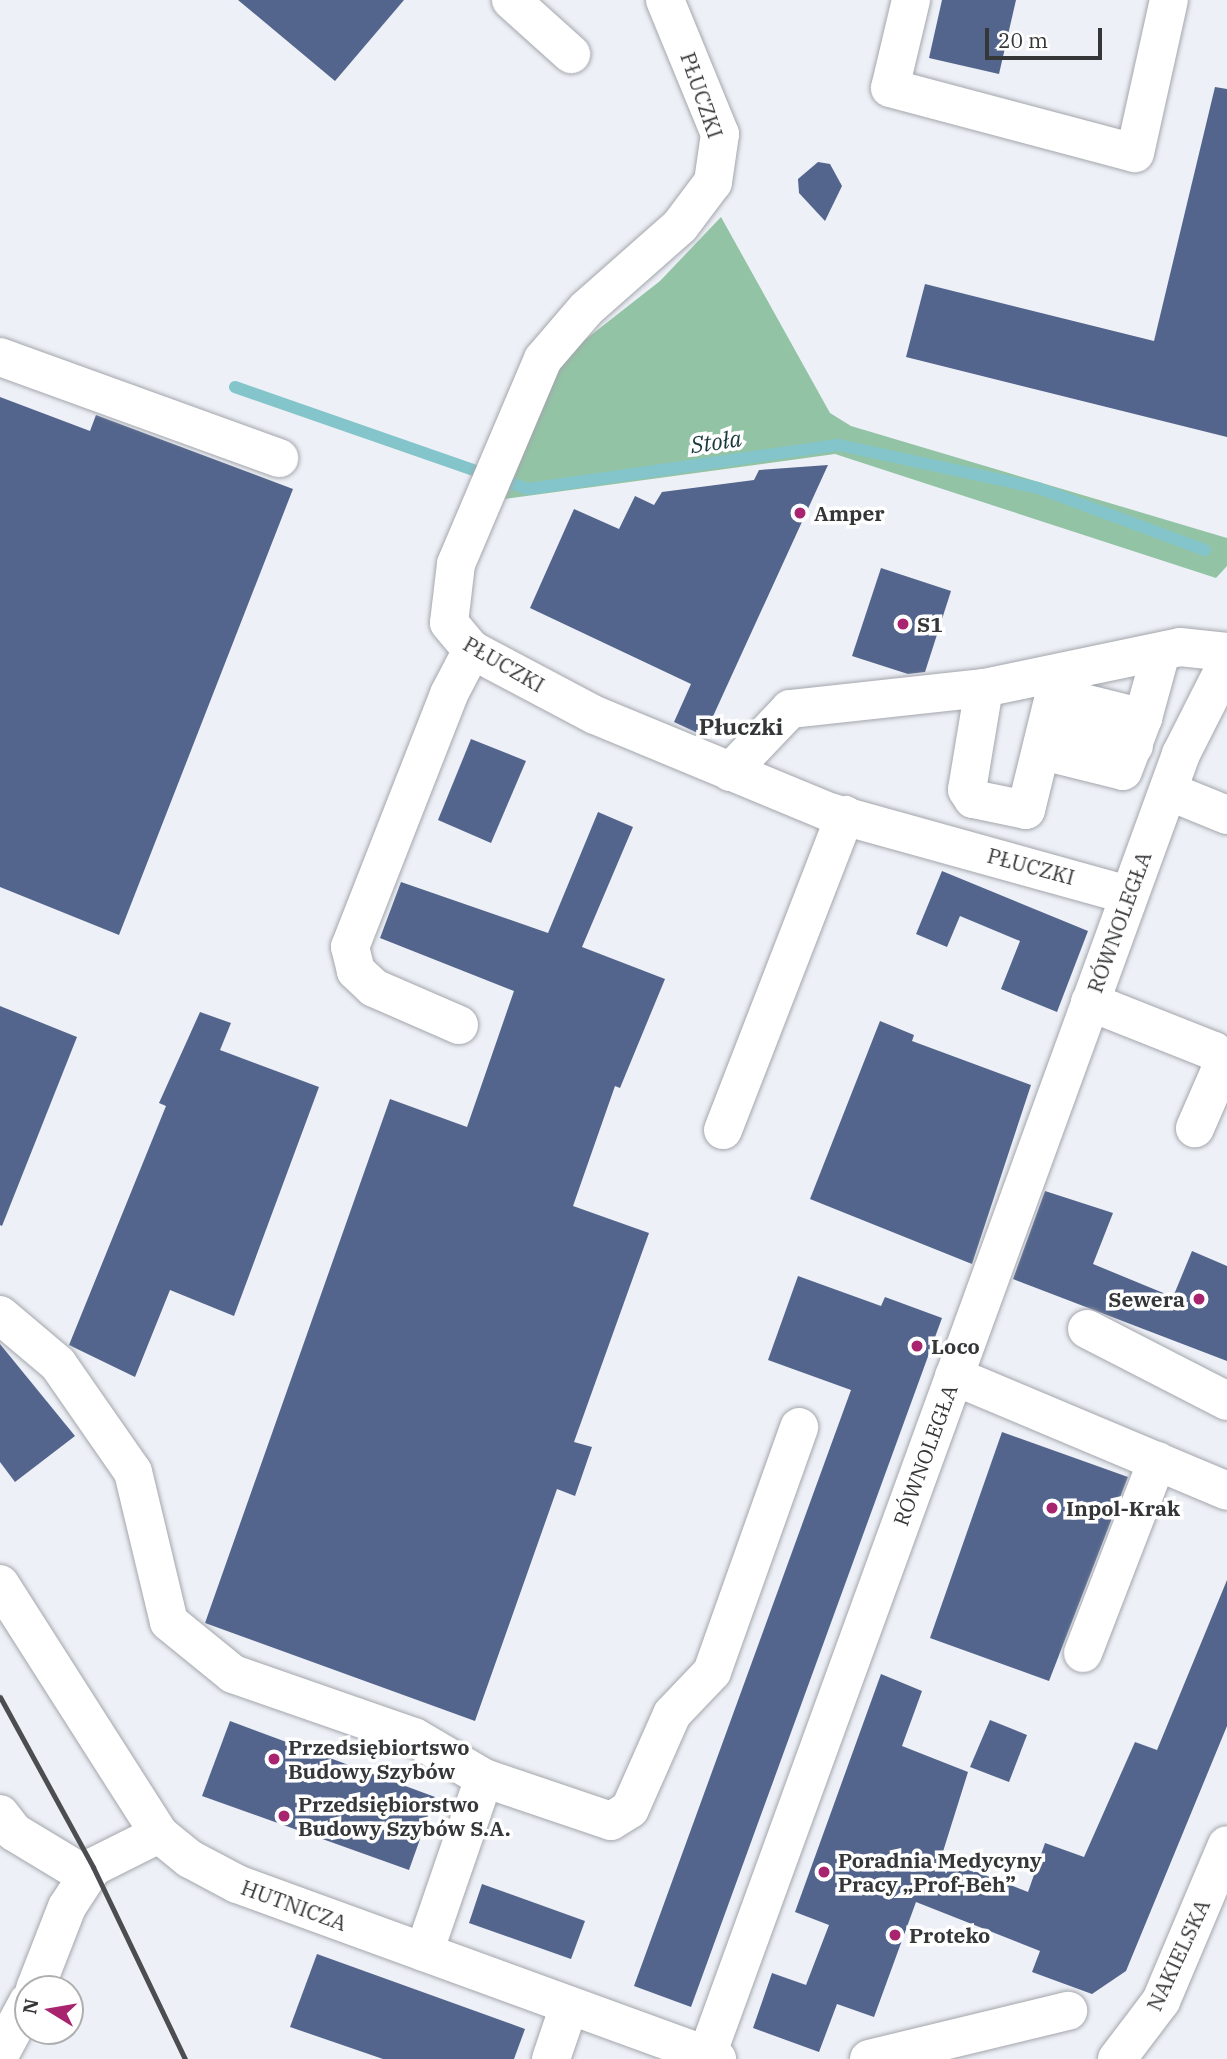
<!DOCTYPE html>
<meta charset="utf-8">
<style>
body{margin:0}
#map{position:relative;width:1227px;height:2059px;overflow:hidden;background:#edf0f6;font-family:"IBM Plex Serif",serif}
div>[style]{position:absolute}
.forest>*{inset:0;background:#93c3a5}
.stream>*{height:12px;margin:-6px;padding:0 6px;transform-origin:6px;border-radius:6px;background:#83c5ca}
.building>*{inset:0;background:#53658c}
.roads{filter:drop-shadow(0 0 2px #a3a6ac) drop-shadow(0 0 2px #a3a6ac)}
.minor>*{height:38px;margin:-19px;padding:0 19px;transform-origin:19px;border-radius:19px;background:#fff}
.rail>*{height:5px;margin:-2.5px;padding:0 2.5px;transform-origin:2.5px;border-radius:2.5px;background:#4c4d50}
.dots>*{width:19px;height:19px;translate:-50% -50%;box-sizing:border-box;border:4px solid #fff;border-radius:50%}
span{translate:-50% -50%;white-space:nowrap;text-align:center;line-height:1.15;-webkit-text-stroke:7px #fff;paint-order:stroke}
.street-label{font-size:21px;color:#353638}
.poi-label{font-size:21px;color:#353638;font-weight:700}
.left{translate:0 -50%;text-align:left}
.right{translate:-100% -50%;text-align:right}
.water-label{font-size:23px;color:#18393b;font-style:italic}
.neighbourhood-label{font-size:23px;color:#353638;font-weight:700}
.north{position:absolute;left:14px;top:1975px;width:70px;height:70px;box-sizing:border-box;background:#fff;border:2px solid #aeafaf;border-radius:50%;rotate:281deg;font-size:19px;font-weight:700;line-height:28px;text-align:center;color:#353638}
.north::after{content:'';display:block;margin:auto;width:24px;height:32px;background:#a8246f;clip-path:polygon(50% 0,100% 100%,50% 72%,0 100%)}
.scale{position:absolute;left:985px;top:28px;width:117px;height:32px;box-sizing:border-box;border:4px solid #353638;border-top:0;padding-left:9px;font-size:21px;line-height:24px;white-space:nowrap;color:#353638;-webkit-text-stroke:5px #fff;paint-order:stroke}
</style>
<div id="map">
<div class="forest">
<div style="clip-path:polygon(721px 217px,830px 413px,851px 426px,1227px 538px,1227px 566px,1216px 578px,835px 454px,505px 499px,563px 357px,660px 281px)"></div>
</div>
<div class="stream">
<div style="left:235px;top:387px;width:310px;rotate:19.2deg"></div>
<div style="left:528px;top:489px;width:314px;rotate:-8.1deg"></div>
<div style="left:839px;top:445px;width:204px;rotate:12.2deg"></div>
<div style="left:1038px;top:488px;width:178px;rotate:20.4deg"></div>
</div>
<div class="building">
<div style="clip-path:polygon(238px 0,404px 0,335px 81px)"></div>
<div style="clip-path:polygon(942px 0,1016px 0,999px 74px,929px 58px)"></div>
<div style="clip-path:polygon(1215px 87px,1227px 89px,1227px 437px,906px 357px,925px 284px,1154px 341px)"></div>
<div style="clip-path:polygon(818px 162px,830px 164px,842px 186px,825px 221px,799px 193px,798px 179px)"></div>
<div style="clip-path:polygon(0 397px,90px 431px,96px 415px,293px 489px,119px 935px,0 887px)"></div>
<div style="clip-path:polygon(828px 465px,704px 736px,674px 722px,691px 684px,530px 608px,574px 509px,619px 529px,635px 496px,654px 505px,662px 492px,754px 480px,759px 470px)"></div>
<div style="clip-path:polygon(881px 568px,951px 591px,925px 672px,908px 674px,852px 656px)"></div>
<div style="clip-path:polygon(471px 739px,526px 761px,491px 843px,438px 820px)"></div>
<div style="clip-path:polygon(598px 812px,633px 827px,582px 947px,665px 979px,620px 1088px,615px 1086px,573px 1206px,649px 1233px,574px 1442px,592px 1447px,575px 1496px,557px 1489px,475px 1721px,205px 1623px,390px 1099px,467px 1127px,514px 991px,380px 938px,401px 882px,548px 933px)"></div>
<div style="clip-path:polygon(942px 871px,1088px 931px,1057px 1012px,1001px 989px,1020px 941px,960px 916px,947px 947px,916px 934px)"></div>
<div style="clip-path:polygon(0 1006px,77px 1037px,2px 1226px,0 1225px)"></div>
<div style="clip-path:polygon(200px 1012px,231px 1023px,220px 1050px,319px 1087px,234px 1316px,170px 1290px,135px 1377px,69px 1345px,166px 1106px,159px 1103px)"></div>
<div style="clip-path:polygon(880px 1021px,914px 1035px,912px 1041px,1031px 1085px,972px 1264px,810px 1199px)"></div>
<div style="clip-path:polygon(1045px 1191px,1113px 1213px,1093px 1264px,1173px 1297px,1192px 1251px,1227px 1266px,1227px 1361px,1013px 1279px)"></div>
<div style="clip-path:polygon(798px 1276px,881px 1306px,885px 1297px,942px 1318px,691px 2007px,634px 1986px,851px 1390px,768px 1360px)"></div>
<div style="clip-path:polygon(0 1344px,75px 1436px,15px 1482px,0 1462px)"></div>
<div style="clip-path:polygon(1002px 1432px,1128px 1477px,1049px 1681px,930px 1638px)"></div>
<div style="clip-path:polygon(1227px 1580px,1227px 1726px,1126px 1971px,1092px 1994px,1032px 1972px,1040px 1951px,916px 1902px,874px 2017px,837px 2004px,819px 2052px,753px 2028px,772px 1973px,806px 1985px,829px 1925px,795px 1912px,881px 1674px,922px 1691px,902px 1746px,968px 1772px,941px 1858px,1028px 1892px,1045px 1843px,1084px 1857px,1135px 1742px,1157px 1750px)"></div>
<div style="clip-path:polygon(990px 1720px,1027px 1735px,1009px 1782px,970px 1767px)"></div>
<div style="clip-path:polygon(230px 1721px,435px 1797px,409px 1870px,202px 1796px)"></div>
<div style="clip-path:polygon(482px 1884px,585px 1921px,571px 1959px,469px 1923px)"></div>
<div style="clip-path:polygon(317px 1954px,525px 2029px,514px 2059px,383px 2059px,290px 2027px)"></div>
</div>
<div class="roads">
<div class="minor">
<div style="left:511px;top:0;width:81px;rotate:42deg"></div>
<div style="left:665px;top:0;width:145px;rotate:67.7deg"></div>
<div style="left:720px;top:134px;width:49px;rotate:98.3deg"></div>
<div style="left:713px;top:182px;width:55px;rotate:126.9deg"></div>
<div style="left:680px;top:226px;width:125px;rotate:138.6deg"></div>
<div style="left:586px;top:309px;width:66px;rotate:130.7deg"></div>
<div style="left:543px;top:359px;width:223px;rotate:113deg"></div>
<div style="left:456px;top:564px;width:59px;rotate:96.8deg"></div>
<div style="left:449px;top:623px;width:35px;rotate:50deg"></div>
<div style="left:472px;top:650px;width:139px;rotate:27.9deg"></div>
<div style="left:595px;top:715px;width:253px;rotate:22.5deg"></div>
<div style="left:829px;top:812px;width:311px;rotate:15.5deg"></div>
<div style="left:911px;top:0;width:90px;rotate:103.4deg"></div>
<div style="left:890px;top:88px;width:253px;rotate:14.9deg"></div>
<div style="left:1135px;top:153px;width:157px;rotate:-77.5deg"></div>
<div style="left:0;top:357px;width:297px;rotate:19.9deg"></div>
<div style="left:984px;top:688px;width:103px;rotate:99.5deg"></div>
<div style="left:967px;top:790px;width:11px;rotate:56deg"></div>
<div style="left:973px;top:799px;width:54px;rotate:11.7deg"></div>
<div style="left:1026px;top:810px;width:138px;rotate:-76.2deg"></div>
<div style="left:1055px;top:696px;width:91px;rotate:14deg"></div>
<div style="left:1143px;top:718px;width:68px;rotate:-74.7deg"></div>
<div style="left:1049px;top:723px;width:88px;rotate:15.1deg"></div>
<div style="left:1043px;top:751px;width:82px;rotate:14deg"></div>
<div style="left:1123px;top:771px;width:57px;rotate:-69.3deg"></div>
<div style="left:730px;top:772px;width:87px;rotate:-46.4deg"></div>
<div style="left:790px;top:709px;width:195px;rotate:-6.2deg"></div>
<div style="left:984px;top:688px;width:200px;rotate:-11.8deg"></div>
<div style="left:1180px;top:647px;width:47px;rotate:6.1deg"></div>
<div style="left:1168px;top:791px;width:64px;rotate:22.1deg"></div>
<div style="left:1090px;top:1002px;width:133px;rotate:21.6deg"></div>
<div style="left:1214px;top:1051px;width:17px;rotate:62deg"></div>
<div style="left:1222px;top:1066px;width:68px;rotate:113.5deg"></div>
<div style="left:459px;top:1025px;width:93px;rotate:-156.5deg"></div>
<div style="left:374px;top:988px;width:25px;rotate:-137deg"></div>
<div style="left:356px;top:971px;width:25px;rotate:-104deg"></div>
<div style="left:350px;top:947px;width:272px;rotate:-68.6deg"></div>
<div style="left:449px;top:694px;width:50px;rotate:-62.4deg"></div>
<div style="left:723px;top:1130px;width:338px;rotate:-68.8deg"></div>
<div style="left:0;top:1315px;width:76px;rotate:40.2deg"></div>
<div style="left:58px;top:1364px;width:131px;rotate:55.2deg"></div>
<div style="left:133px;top:1472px;width:154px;rotate:76.5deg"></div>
<div style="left:169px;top:1622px;width:82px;rotate:39.1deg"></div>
<div style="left:233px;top:1674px;width:192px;rotate:19.2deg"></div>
<div style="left:414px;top:1737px;width:81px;rotate:30.4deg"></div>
<div style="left:484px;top:1778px;width:184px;rotate:109deg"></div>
<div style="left:1087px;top:1329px;width:157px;rotate:27.2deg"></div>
<div style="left:954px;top:1376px;width:296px;rotate:22.8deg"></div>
<div style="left:0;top:1584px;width:296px;rotate:57.5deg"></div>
<div style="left:159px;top:1834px;width:40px;rotate:39deg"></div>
<div style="left:190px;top:1859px;width:53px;rotate:28deg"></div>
<div style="left:237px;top:1884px;width:511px;rotate:20.03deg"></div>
<div style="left:1083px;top:1653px;width:206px;rotate:-68.9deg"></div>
<div style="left:484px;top:1778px;width:134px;rotate:18.7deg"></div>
<div style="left:611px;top:1821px;width:22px;rotate:-32deg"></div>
<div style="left:630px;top:1809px;width:104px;rotate:-66.1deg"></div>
<div style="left:672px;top:1714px;width:58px;rotate:-46.4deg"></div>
<div style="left:712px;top:1672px;width:260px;rotate:-70.4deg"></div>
<div style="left:0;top:1814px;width:23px;rotate:52deg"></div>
<div style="left:14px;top:1832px;width:85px;rotate:31.1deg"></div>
<div style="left:35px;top:1989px;width:88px;rotate:-68.7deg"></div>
<div style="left:67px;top:1907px;width:48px;rotate:-57deg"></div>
<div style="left:93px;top:1867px;width:74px;rotate:-26.6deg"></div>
<div style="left:0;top:2054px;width:59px;rotate:-61.7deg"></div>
<div style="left:707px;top:2055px;width:1385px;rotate:-69.98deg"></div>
<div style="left:1181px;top:754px;width:102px;rotate:-63.2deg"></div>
<div style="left:551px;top:2059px;width:56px;rotate:-71.2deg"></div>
<div style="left:869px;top:2059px;width:205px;rotate:-13.6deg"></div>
<div style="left:1117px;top:2059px;width:73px;rotate:-52.8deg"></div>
<div style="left:1161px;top:2001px;width:169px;rotate:-67.1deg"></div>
</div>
</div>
<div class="rail">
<div style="left:0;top:1697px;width:194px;rotate:61.3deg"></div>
<div style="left:93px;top:1867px;width:213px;rotate:64.4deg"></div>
</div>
<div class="dots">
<div style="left:800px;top:513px;background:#a8246f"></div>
<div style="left:903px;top:624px;background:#a8246f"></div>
<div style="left:1199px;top:1299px;background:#a8246f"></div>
<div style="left:917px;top:1346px;background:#a8246f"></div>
<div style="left:1052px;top:1508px;background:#a8246f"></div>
<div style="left:274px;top:1759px;background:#a8246f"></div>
<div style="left:284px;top:1816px;background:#a8246f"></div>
<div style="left:824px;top:1872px;background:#a8246f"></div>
<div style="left:895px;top:1935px;background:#a8246f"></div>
</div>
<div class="street-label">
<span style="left:702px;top:95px;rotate:71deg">PŁUCZKI</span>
<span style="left:504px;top:664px;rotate:30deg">PŁUCZKI</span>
<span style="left:1031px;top:866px;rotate:15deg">PŁUCZKI</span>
<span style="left:1119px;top:922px;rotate:-70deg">RÓWNOLEGŁA</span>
<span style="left:925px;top:1455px;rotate:-70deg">RÓWNOLEGŁA</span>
<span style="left:294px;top:1905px;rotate:20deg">HUTNICZA</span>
<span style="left:1178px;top:1955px;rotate:-65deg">NAKIELSKA</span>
</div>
<div class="poi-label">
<span class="left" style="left:814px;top:513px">Amper</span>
<span class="left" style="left:917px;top:624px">S1</span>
<span class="right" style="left:1185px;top:1299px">Sewera</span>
<span class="left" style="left:931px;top:1346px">Loco</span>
<span class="left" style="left:1066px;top:1508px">Inpol-Krak</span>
<span class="left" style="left:288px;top:1759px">Przedsiębiortswo<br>Budowy Szybów</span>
<span class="left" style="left:298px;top:1816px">Przedsiębiorstwo<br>Budowy Szybów S.A.</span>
<span class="left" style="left:838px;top:1872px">Poradnia Medycyny<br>Pracy „Prof-Beh”</span>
<span class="left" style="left:909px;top:1935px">Proteko</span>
</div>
<div class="water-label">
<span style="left:716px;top:441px;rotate:-8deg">Stoła</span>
</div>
<div class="neighbourhood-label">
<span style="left:741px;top:726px">Płuczki</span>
</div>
<div class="north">N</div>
<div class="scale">20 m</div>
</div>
